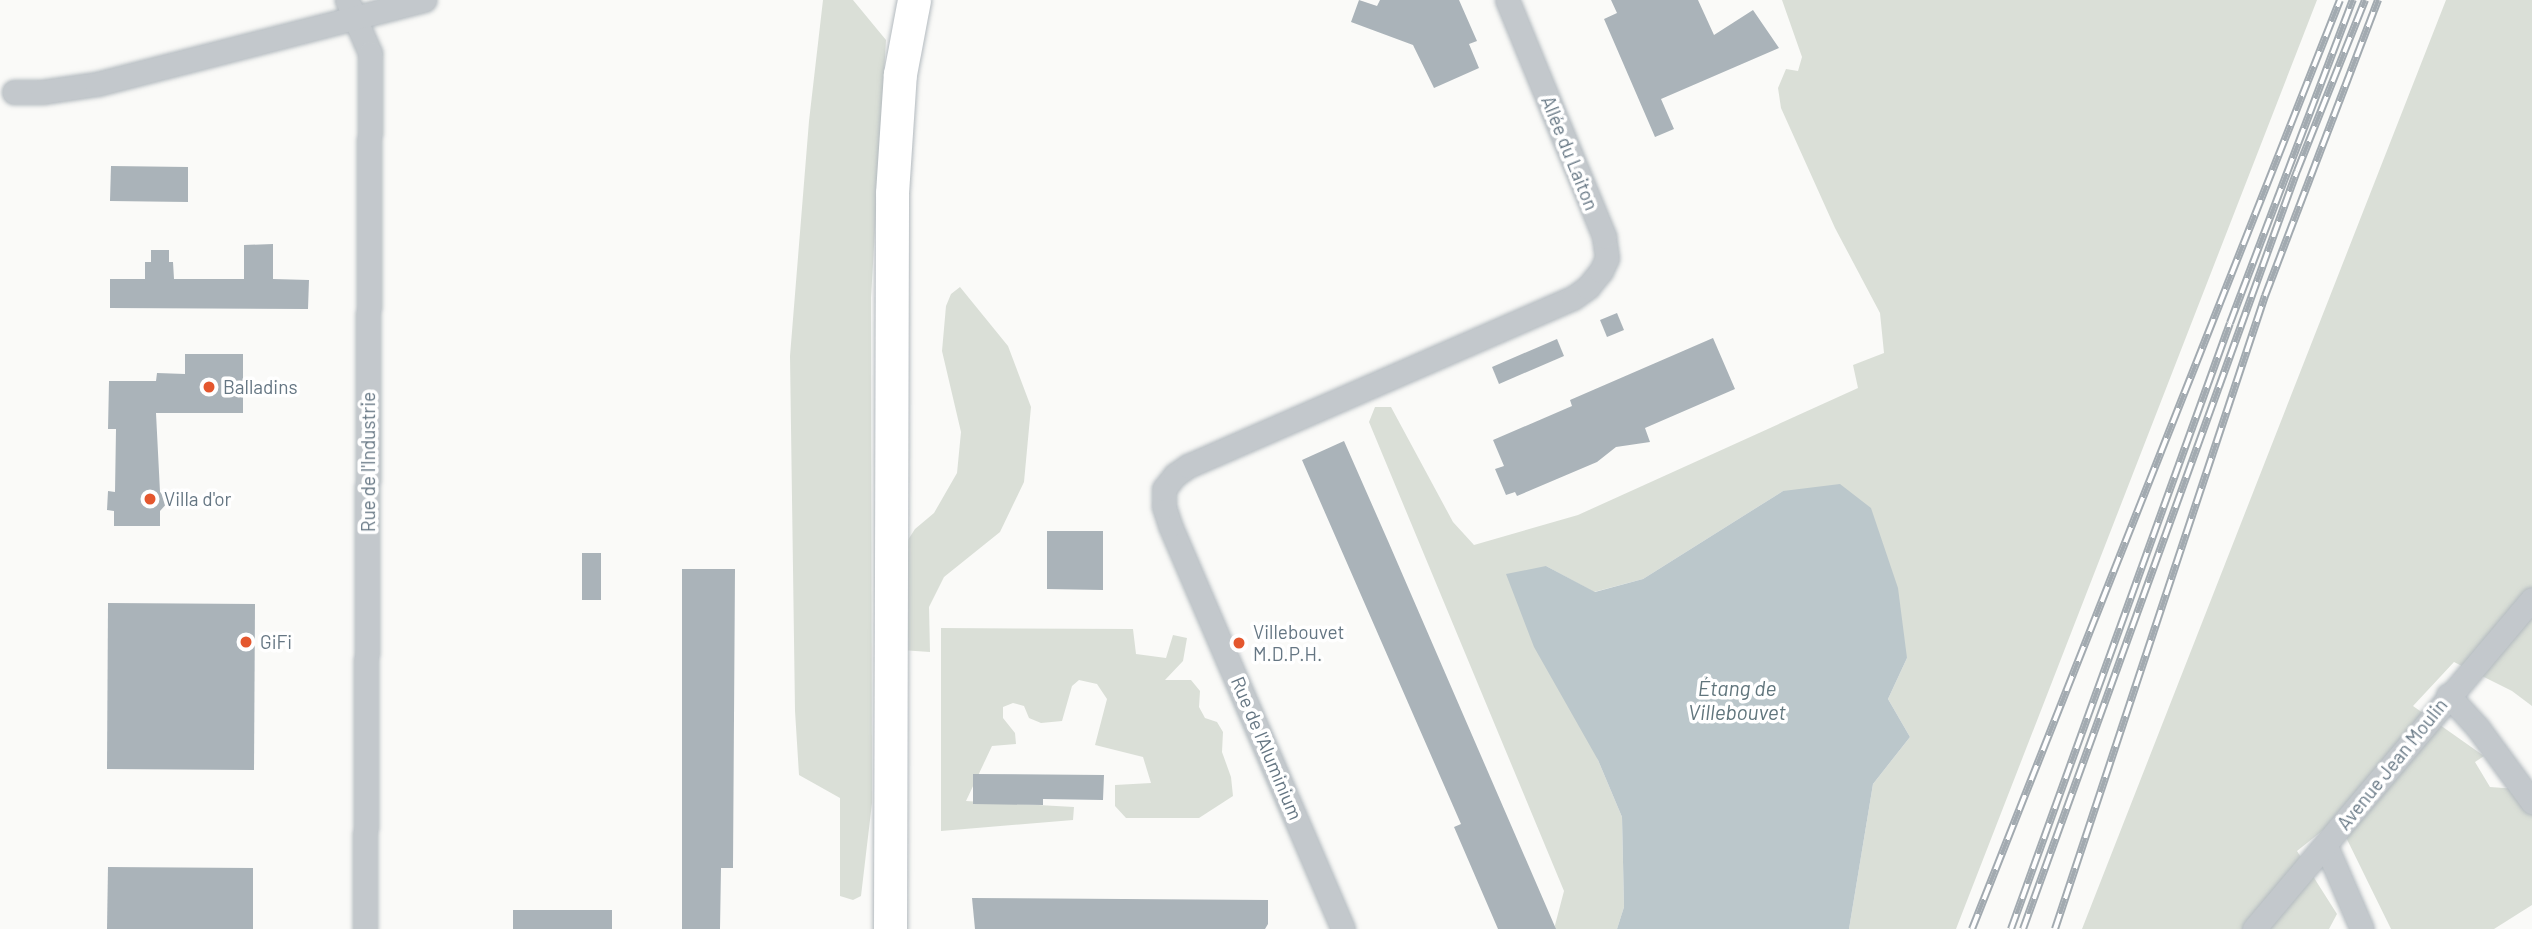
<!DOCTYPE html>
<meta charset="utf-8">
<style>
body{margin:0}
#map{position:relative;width:2532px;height:929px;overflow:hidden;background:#fafaf8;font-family:Barlow,sans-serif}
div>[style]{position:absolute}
.green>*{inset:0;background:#dadfd7}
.water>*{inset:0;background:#bbc7cb}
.building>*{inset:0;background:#aab3b9}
.roads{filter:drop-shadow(0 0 2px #b3babf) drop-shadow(0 0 2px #b3babf)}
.street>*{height:23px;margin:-11.5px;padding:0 11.5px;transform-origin:11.5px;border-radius:11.5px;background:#c3c8cc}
.secondary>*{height:33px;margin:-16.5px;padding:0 16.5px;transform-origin:16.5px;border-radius:16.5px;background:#fff}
.rail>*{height:8px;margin-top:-4px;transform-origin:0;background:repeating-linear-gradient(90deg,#fff 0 16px,#a2aab0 0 32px);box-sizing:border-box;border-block:2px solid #a2aab0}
.dots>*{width:19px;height:19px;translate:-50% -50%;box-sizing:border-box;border:4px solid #fff;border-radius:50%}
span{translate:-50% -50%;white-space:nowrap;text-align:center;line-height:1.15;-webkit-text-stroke:7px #fff;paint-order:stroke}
.street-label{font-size:19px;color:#657683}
.poi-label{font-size:19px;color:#657683}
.left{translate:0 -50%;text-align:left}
.water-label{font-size:21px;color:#60757c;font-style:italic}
</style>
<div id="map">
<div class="green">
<div style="clip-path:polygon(823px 0,853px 0,886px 40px,871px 298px,872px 803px,861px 896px,853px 900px,840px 896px,840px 798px,799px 775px,795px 711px,790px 356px,809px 121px)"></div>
<div style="clip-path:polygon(1782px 0,2317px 0,1956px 929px,1849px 929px,1873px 784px,1910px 737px,1888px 699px,1907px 658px,1783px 491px,1643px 579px,1594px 592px,1546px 566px,1598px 760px,1622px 817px,1624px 907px,1617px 929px,1554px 929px,1564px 891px,1369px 422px,1375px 407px,1391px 407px,1453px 522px,1474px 545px,1578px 515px,1858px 388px,1853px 365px,1884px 353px,1880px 313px,1835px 228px,1781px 108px,1778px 88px,1786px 69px,1798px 71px,1802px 57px)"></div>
<div style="clip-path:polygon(2446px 0,2532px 0,2532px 706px,2512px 691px,2454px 662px,2413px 706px,2484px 756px,2475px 762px,2490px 787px,2518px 789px,2532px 813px,2532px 905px,2494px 929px,2391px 929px,2337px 819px,2297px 851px,2337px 914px,2329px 929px,2082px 929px)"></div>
<div style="clip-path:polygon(960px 287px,1008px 346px,1031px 407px,1024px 482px,1000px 532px,944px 577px,929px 607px,930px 652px,901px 650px,904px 546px,915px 529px,934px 513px,957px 473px,961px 432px,942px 351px,946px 306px,951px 294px)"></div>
<div style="clip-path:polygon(941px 628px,1133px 629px,1136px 654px,1166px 658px,1173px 635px,1187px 638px,1183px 661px,1165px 680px,1191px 680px,1200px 691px,1199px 707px,1205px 718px,1217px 722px,1223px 732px,1222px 752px,1231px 777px,1233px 796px,1199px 818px,1126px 818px,1115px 806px,1115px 785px,1151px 783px,1143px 757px,1095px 745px,1107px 699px,1097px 684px,1079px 680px,1072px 686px,1062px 721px,1041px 723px,1029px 718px,1024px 706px,1013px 703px,1003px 707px,1003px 718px,1015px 733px,1016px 744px,992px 746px,966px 801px,1074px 807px,1073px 820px,941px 831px)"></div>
</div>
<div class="water">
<div style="clip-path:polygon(1840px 484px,1871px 508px,1898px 588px,1907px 658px,1888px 699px,1910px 737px,1873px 784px,1849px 929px,1617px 929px,1624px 907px,1622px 817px,1598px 760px,1534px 647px,1506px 574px,1546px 566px,1595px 592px,1643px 579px,1783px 491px)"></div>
</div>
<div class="building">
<div style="clip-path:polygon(1359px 0,1377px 6px,1380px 0,1459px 0,1477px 41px,1469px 44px,1479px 68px,1434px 88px,1413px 45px,1351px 22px)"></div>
<div style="clip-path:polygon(1611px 0,1698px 0,1714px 35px,1753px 10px,1779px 48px,1661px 99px,1674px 129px,1655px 137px,1604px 19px,1617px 13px)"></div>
<div style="clip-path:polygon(111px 166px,188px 167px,188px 202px,110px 201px)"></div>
<div style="clip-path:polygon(273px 244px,273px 279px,309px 280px,308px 309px,110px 308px,110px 279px,145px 279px,145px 262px,151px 262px,151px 250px,169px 250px,169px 262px,173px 262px,174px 279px,244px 279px,244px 245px)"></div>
<div style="clip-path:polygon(1617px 313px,1624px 330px,1607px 337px,1600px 320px)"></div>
<div style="clip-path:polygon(1713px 338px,1735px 389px,1645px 428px,1650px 442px,1616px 447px,1597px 462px,1517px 496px,1515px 492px,1506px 495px,1495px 469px,1504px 466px,1493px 440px,1572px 406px,1570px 400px)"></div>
<div style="clip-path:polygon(1557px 339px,1564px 356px,1499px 384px,1492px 367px)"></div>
<div style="clip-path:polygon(185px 354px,243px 354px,243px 413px,156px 413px,160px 492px,169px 501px,160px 511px,160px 526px,114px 526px,114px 511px,107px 510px,108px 491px,115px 492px,116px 429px,108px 429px,109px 381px,156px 381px,157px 373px,185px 374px)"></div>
<div style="clip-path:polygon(1344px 441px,1388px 541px,1556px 929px,1498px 929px,1454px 827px,1461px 824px,1302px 460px)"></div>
<div style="clip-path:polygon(1047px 531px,1103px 531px,1103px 590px,1047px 589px)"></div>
<div style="clip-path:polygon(582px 553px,601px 553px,601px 600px,582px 600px)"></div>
<div style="clip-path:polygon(682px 569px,735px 569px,733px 868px,721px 868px,720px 929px,682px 929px)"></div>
<div style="clip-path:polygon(108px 603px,255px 604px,254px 770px,107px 769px)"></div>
<div style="clip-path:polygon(973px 774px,1104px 775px,1103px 800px,1043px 799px,1043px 805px,973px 804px)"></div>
<div style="clip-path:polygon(108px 867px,253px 868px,253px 929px,107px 929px)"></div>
<div style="clip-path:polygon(972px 898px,1268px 900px,1268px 924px,1265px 929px,975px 929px)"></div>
<div style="clip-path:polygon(513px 910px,612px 910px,612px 929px,513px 929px)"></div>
</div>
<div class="roads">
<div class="street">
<div style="left:347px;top:0;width:58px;rotate:66.5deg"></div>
<div style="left:370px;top:53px;width:876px;rotate:90.33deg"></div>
<div style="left:14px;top:92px;width:28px"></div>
<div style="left:42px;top:92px;width:56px;rotate:-8.3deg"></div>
<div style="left:97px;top:84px;width:338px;rotate:-14.4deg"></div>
<div style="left:2448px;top:695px;width:45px;rotate:47.7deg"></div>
<div style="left:2478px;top:728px;width:92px;rotate:53.9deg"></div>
<div style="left:2326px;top:846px;width:90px;rotate:66.6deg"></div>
<div style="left:1343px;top:929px;width:439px;rotate:-113.2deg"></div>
<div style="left:1170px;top:525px;width:20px;rotate:-108deg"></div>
<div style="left:1164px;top:506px;width:17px;rotate:-90deg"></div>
<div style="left:1164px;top:489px;width:18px;rotate:-52deg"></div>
<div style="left:1175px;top:475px;width:16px;rotate:-35deg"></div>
<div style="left:1188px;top:466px;width:420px;rotate:-23.6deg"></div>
<div style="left:1573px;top:298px;width:19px;rotate:-36deg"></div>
<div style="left:1588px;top:287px;width:21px;rotate:-51deg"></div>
<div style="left:1601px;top:271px;width:14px;rotate:-65deg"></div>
<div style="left:1607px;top:258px;width:22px;rotate:-98deg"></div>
<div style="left:1604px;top:236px;width:255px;rotate:-112.3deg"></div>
<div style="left:2254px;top:929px;width:431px;rotate:-49.9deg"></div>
</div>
<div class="secondary">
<div style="left:890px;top:929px;width:736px;rotate:-89.84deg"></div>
<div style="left:892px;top:193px;width:119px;rotate:-86.2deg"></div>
<div style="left:900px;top:74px;width:75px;rotate:-79.3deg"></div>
</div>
</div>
<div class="rail">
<div style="left:1972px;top:929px;width:999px;rotate:-68.39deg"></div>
<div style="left:2011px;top:929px;width:644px;rotate:-70.13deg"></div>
<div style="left:2230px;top:323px;width:346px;rotate:-69.2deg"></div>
<div style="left:2023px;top:929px;width:806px;rotate:-70.13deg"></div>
<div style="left:2297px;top:171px;width:184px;rotate:-68.3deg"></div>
<div style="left:2055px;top:929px;width:667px;rotate:-71.65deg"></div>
<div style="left:2265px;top:296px;width:317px;rotate:-69.1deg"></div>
</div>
<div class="dots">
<div style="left:209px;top:387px;background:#e4572e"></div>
<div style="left:150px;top:499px;background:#e4572e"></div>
<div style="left:246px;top:642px;background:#e4572e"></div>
<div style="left:1239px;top:643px;background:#e4572e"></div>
</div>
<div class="street-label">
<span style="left:1570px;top:153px;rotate:68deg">Allée du Laiton</span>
<span style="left:368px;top:462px;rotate:-90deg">Rue de l'Industrie</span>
<span style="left:1267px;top:748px;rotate:67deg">Rue de l'Aluminium</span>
<span style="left:2392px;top:764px;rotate:-51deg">Avenue Jean Moulin</span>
</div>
<div class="poi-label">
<span class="left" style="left:223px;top:387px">Balladins</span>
<span class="left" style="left:164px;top:499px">Villa d'or</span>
<span class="left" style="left:1253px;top:643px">Villebouvet<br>M.D.P.H.</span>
<span class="left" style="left:260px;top:642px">GiFi</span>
</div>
<div class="water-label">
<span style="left:1737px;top:700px">Étang de<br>Villebouvet</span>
</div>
</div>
